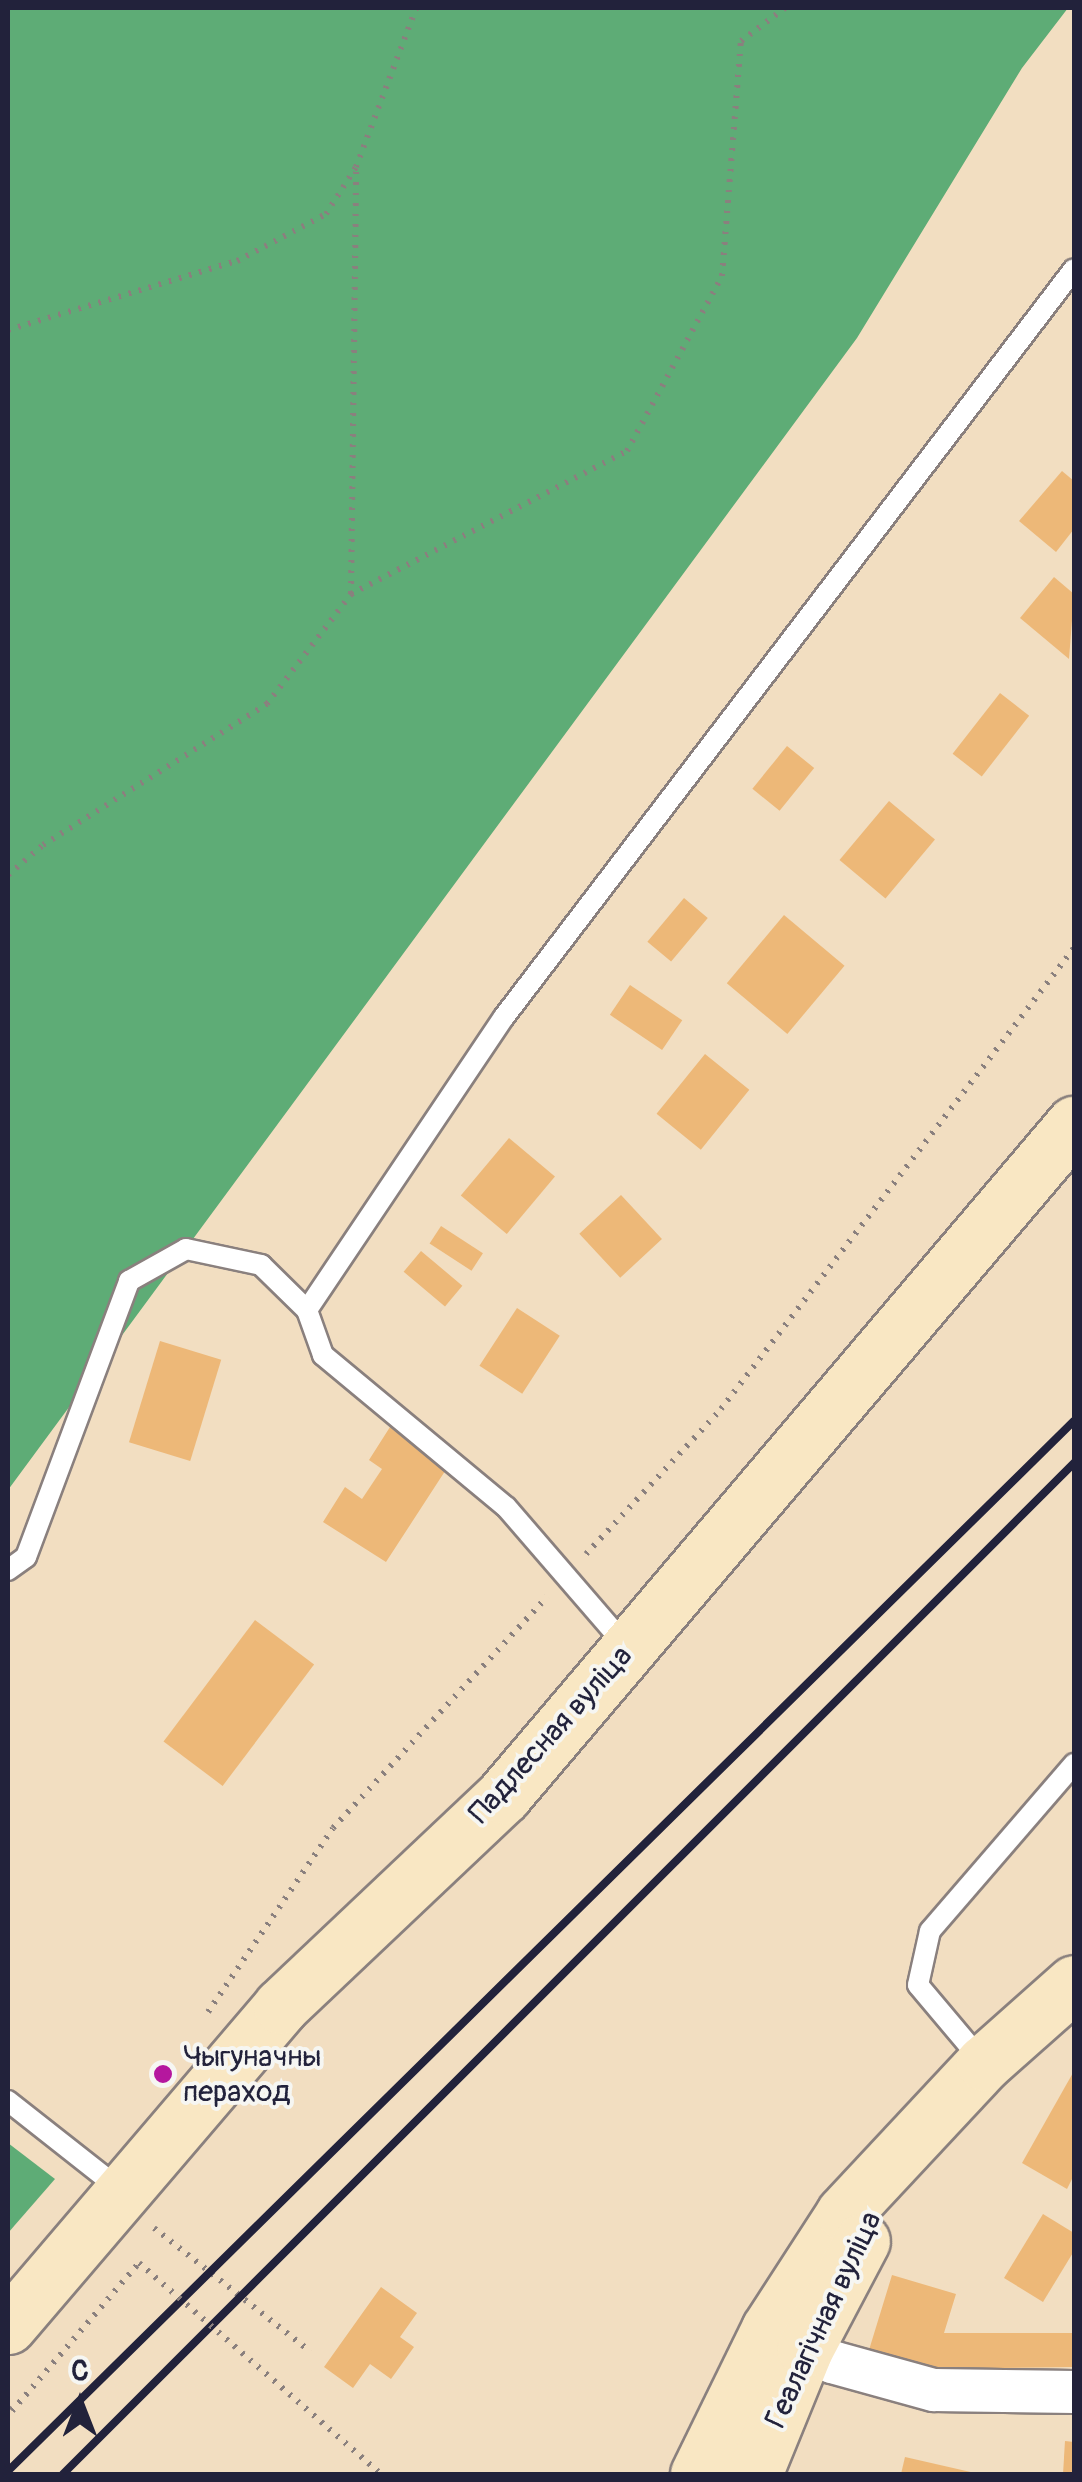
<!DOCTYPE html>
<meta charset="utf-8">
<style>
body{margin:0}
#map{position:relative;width:1082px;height:2482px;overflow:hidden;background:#f2dec1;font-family:Pangolin,sans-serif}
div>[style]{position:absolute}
.forest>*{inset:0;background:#5eac76}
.building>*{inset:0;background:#edb878;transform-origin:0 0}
.path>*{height:6px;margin-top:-3px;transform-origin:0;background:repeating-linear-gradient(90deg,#8a807e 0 2.5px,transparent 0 10.5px)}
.roads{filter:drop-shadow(2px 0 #8a807e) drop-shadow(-2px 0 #8a807e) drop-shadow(0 2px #8a807e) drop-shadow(0 -2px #8a807e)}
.lane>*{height:20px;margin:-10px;padding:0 10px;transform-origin:10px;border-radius:10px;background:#fff}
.street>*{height:42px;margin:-21px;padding:0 21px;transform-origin:21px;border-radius:21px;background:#fff}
.secondary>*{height:55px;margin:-27.5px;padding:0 27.5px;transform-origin:27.5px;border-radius:27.5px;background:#f9e7c3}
.rail>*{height:8px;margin:-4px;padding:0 4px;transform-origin:4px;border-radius:4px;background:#22223b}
.path-bridge>*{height:6px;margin-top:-3px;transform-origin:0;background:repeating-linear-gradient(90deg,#8a807e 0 2.5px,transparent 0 10.5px)}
.dots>*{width:28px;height:28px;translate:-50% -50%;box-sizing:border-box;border:5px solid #f6f6f2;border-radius:50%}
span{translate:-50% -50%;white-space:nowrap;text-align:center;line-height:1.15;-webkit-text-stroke:8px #f6f6f2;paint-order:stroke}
.street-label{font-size:30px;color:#22223b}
.poi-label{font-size:30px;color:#22223b}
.left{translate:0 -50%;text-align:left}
.frame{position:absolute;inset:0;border:10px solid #22223b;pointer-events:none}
.north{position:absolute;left:30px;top:2352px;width:100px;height:100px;-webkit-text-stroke:8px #f6f6f2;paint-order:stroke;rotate:0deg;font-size:28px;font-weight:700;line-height:40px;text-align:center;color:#22223b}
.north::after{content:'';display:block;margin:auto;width:35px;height:45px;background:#22223b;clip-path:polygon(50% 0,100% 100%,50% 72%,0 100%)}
</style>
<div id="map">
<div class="forest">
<i style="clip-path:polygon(8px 8px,1068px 8px,1022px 68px,857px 338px,8px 1490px)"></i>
<i style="clip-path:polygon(8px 2143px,55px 2179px,8px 2233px)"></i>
</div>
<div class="building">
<i style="clip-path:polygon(1062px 471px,1074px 481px,1074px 529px,1056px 552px,1019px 521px)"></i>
<i style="clip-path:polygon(1054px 577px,1074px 594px,1069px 659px,1020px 618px)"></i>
<i style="left:1000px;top:693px;width:37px;height:77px;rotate:38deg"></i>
<i style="left:787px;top:746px;width:35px;height:55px;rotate:39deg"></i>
<i style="left:889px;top:801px;width:60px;height:77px;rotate:40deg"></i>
<i style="left:684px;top:898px;width:31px;height:57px;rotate:40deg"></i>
<i style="left:784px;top:915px;width:79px;height:89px;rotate:40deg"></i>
<i style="left:630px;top:985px;width:63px;height:36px;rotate:34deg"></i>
<i style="left:705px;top:1054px;width:57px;height:77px;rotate:39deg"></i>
<i style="left:509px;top:1138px;width:60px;height:75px;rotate:40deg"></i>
<i style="left:621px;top:1195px;width:60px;height:57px;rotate:47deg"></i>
<i style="left:441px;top:1226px;width:50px;height:21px;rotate:33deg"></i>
<i style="left:421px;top:1251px;width:54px;height:27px;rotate:40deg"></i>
<i style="left:517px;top:1308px;width:51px;height:69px;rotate:33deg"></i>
<i style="left:160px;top:1341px;width:64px;height:106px;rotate:17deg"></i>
<i style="clip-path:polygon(390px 1427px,449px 1465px,386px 1562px,323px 1522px,345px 1487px,362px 1499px,382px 1469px,369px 1460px)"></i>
<i style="left:255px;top:1620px;width:74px;height:152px;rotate:37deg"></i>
<i style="clip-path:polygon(1074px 2071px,1074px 2175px,1067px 2189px,1022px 2163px)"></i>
<i style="clip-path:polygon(1043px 2214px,1074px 2233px,1074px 2251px,1043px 2302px,1004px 2278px)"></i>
<i style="clip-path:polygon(892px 2275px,956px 2294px,944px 2333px,1074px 2333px,1074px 2367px,933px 2369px,869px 2350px)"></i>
<i style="clip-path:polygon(381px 2287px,417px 2313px,400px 2337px,414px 2347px,391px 2379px,370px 2364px,353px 2388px,324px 2367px)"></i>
<i style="clip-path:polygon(1065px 2441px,1074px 2442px,1074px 2474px,1063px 2474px)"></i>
<i style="clip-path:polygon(905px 2457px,975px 2473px,975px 2474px,901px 2474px)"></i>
</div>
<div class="path">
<i style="left:8px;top:330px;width:239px;rotate:-16.8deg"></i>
<i style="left:237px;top:261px;width:101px;rotate:-27.8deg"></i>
<i style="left:326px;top:214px;width:56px;rotate:-57.4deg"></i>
<i style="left:356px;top:167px;width:170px;rotate:-69.3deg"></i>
<i style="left:351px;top:594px;width:311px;rotate:-27.4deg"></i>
<i style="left:627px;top:451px;width:199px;rotate:-61.5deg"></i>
<i style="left:722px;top:276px;width:236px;rotate:-85.4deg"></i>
<i style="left:741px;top:41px;width:55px;rotate:-36.9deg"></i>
<i style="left:8px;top:875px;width:46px;rotate:-40.6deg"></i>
<i style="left:43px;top:845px;width:265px;rotate:-32.2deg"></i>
<i style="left:267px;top:704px;width:138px;rotate:-52.6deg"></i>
<i style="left:351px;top:594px;width:427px;rotate:-89.3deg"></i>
<i style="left:586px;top:1554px;width:198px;rotate:-47deg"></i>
<i style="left:721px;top:1409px;width:581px;rotate:-52.56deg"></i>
<i style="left:208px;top:2012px;width:222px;rotate:-55.8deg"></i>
<i style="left:333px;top:1828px;width:315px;rotate:-47.2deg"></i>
<i style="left:154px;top:2228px;width:199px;rotate:38.3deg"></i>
<i style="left:8px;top:2408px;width:5px;rotate:37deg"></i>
<i style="left:12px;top:2411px;width:195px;rotate:-49.4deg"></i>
</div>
<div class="roads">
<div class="lane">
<i style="left:8px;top:1570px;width:22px;rotate:-36deg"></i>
<i style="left:26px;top:1557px;width:295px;rotate:-69.5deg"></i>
<i style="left:129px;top:1281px;width:65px;rotate:-29.3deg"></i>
<i style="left:186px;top:1249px;width:77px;rotate:12deg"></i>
<i style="left:261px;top:1265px;width:64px;rotate:44.4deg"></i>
<i style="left:627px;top:1647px;width:185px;rotate:-130.8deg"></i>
<i style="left:506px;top:1507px;width:238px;rotate:-140.3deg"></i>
<i style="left:323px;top:1355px;width:48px;rotate:-109.6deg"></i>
<i style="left:307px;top:1310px;width:353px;rotate:-56.1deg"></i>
<i style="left:504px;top:1017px;width:940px;rotate:-52.69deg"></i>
<i style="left:982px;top:2061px;width:99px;rotate:-130.1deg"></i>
<i style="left:918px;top:1985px;width:55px;rotate:-77.5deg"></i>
<i style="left:930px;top:1931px;width:221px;rotate:-49.2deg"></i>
<i style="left:8px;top:2101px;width:142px;rotate:38.2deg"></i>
</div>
<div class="street">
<i style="left:780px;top:2335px;width:59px;rotate:27.4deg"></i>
<i style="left:832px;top:2362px;width:106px;rotate:15.4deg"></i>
<i style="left:934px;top:2390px;width:140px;rotate:0.8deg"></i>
</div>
<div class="secondary">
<i style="left:8px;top:2326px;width:421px;rotate:-49.5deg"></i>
<i style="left:281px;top:2006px;width:306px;rotate:-43.4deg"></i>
<i style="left:503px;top:1796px;width:882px;rotate:-49.65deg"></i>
<i style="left:698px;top:2474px;width:161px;rotate:-63.9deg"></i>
<i style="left:769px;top:2329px;width:138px;rotate:-57.1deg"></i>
<i style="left:844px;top:2213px;width:205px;rotate:-47deg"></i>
<i style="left:984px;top:2063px;width:120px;rotate:-41.6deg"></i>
<i style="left:754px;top:2474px;width:135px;rotate:-67.8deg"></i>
<i style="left:805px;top:2349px;width:122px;rotate:-62.2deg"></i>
</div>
</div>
<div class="rail">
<i style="left:8px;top:2471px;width:1496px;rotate:-44.57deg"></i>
<i style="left:63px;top:2474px;width:1430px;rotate:-45deg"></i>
</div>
<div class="path-bridge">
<i style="left:139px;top:2263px;width:321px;rotate:41.1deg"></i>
</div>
<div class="dots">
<i style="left:163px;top:2074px;background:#b5179e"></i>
</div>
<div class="street-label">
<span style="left:551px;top:1735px;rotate:-48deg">Падлесная вуліца</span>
<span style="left:824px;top:2320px;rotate:-65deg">Геалагічная вуліца</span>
</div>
<div class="poi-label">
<span class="left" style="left:183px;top:2074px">Чыгуначны<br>пераход</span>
</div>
<div class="frame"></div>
<div class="north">С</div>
</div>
